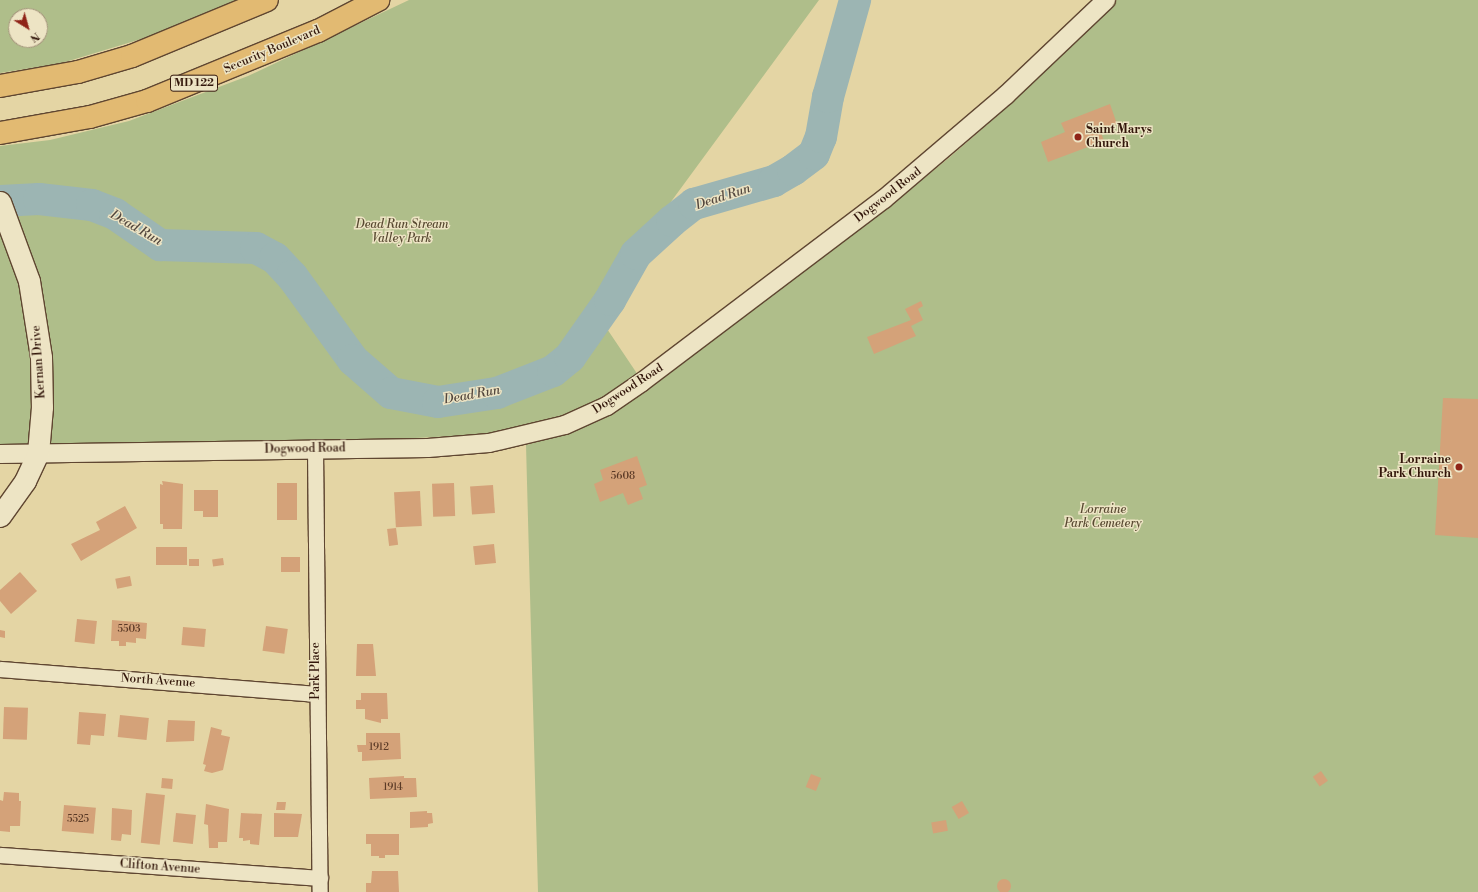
<!DOCTYPE html>
<style>
body{margin:0}
#map{position:relative;width:1478px;height:892px;overflow:hidden;background:#e4d5a4;font-family:"Libre Bodoni",serif}
div>[style]{position:absolute}
.green>*{inset:0;background:#afbe8a}
.river>*{height:32px;margin:-16px;padding:0 16px;transform-origin:16px;border-radius:16px;background:#9cb5b3}
.building>*{inset:0;background:#d4a279;transform-origin:0 0}
.round{border-radius:50%}
.roads{filter:drop-shadow(1px 0 #5f4631) drop-shadow(-1px 0 #5f4631) drop-shadow(0 1px #5f4631) drop-shadow(0 -1px #5f4631)}
.minor>*{height:15px;margin:-7.5px;padding:0 7.5px;transform-origin:7.5px;border-radius:7.5px;background:#ede4c4}
.tertiary>*{height:18px;margin:-9px;padding:0 9px;transform-origin:9px;border-radius:9px;background:#ede4c4}
.secondary>*{height:21px;margin:-10.5px;padding:0 10.5px;transform-origin:10.5px;border-radius:10.5px;background:#ede4c4}
.primary>*{height:22px;margin:-11px;padding:0 11px;transform-origin:11px;border-radius:11px;background:#e2ba72}
.dots>*{width:11px;height:11px;translate:-50% -50%;box-sizing:border-box;border:2px solid #ede4c4;border-radius:50%}
span{translate:-50% -50%;white-space:nowrap;text-align:center;line-height:1.15;-webkit-text-stroke:3px #ede4c4;paint-order:stroke}
.number-label{font-size:10px;color:#5b3a26}
.number-label span{-webkit-text-stroke-width:0}
.shield-label span{padding:1px 3px;background:#ede4c4;border:1px solid;border-radius:3px;-webkit-text-stroke-width:0}
.shield-label{font-size:11px;color:#33170b;font-weight:700}
.street-label{font-size:12px;color:#33170b}
.poi-label{font-size:12px;color:#33170b;font-weight:700}
.left{translate:0 -50%;text-align:left}
.right{translate:-100% -50%;text-align:right}
.park-label{font-size:12px;color:#584931;font-style:italic}
.water-label{font-size:13px;color:#52463d;font-style:italic}
.north{position:absolute;left:8px;top:8px;width:40px;height:40px;box-sizing:border-box;background:#ede4c4;border:1px solid #a3927a;border-radius:50%;rotate:143deg;font-size:11px;font-weight:700;line-height:16px;text-align:center;color:#33170b}
.north::after{content:'';display:block;margin:auto;width:14px;height:18px;background:#8f2418;clip-path:polygon(50% 0,100% 100%,50% 72%,0 100%)}
</style>
<div id="map">
<div class="green">
<i style="clip-path:polygon(evenodd,0 0,241px 0,161px 33px,62px 63px,0 73px,0 0,16px 16px,40px 16px,40px 40px,16px 40px,16px 16px)"></i>
<i style="clip-path:polygon(409px 0,819px 0,593px 308px,638px 375px,606px 396px,566px 417px,529px 428px,476px 435px,395px 439px,0 446px,0 146px,50px 140px,129px 121px,248px 76px)"></i>
<i style="clip-path:polygon(1117px 0,1478px 0,1478px 892px,538px 892px,526px 445px,569px 433px,591px 423px,648px 389px,890px 206px,950px 157px,997px 116px)"></i>
</div>
<div class="river">
<i style="left:0;top:201px;width:39px;rotate:-3deg"></i>
<i style="left:39px;top:199px;width:53px;rotate:6.5deg"></i>
<i style="left:92px;top:205px;width:25px;rotate:21deg"></i>
<i style="left:115px;top:214px;width:55px;rotate:34.6deg"></i>
<i style="left:160px;top:245px;width:96px;rotate:1.8deg"></i>
<i style="left:256px;top:248px;width:21px;rotate:28deg"></i>
<i style="left:275px;top:258px;width:25px;rotate:47deg"></i>
<i style="left:292px;top:276px;width:104px;rotate:54deg"></i>
<i style="left:353px;top:360px;width:50px;rotate:41deg"></i>
<i style="left:391px;top:393px;width:48px;rotate:10.8deg"></i>
<i style="left:438px;top:402px;width:60px;rotate:-8.7deg"></i>
<i style="left:497px;top:393px;width:60px;rotate:-21.4deg"></i>
<i style="left:553px;top:371px;width:22px;rotate:-39deg"></i>
<i style="left:570px;top:357px;width:70px;rotate:-54.9deg"></i>
<i style="left:610px;top:300px;width:53px;rotate:-60.5deg"></i>
<i style="left:636px;top:254px;width:49px;rotate:-42.5deg"></i>
<i style="left:672px;top:221px;width:28px;rotate:-38deg"></i>
<i style="left:694px;top:204px;width:83px;rotate:-16deg"></i>
<i style="left:774px;top:181px;width:22px;rotate:-30deg"></i>
<i style="left:793px;top:170px;width:26px;rotate:-37deg"></i>
<i style="left:814px;top:154px;width:18px;rotate:-68deg"></i>
<i style="left:821px;top:137px;width:41px;rotate:-80.1deg"></i>
<i style="left:828px;top:97px;width:101px;rotate:-74.4deg"></i>
</div>
<div class="building">
<i style="clip-path:polygon(1110px 104px,1117px 124px,1100px 130px,1104px 141px,1048px 162px,1041px 142px,1065px 132px,1061px 123px)"></i>
<i style="clip-path:polygon(921px 301px,923px 306px,918px 309px,923px 320px,911px 326px,916px 336px,874px 354px,867px 337px,911px 320px,905px 309px)"></i>
<i style="clip-path:polygon(1443px 398px,1478px 399px,1478px 538px,1435px 535px)"></i>
<i style="clip-path:polygon(637px 456px,647px 485px,639px 488px,643px 499px,628px 505px,623px 493px,600px 502px,594px 484px,603px 480px,600px 470px)"></i>
<i style="clip-path:polygon(162px 481px,183px 484px,182px 529px,163px 529px,163px 524px,160px 524px,160px 484px,163px 485px)"></i>
<i style="left:277px;top:483px;width:20px;height:37px"></i>
<i style="left:454px;top:483px;width:33px;height:22px;rotate:88deg"></i>
<i style="left:493px;top:485px;width:28px;height:23px;rotate:86deg"></i>
<i style="clip-path:polygon(194px 490px,218px 490px,218px 517px,203px 517px,203px 511px,194px 511px)"></i>
<i style="left:420px;top:491px;width:35px;height:26px;rotate:87deg"></i>
<i style="clip-path:polygon(125px 506px,137px 528px,81px 561px,71px 544px,100px 530px,96px 522px)"></i>
<i style="left:396px;top:528px;width:17px;height:9px;rotate:83deg"></i>
<i style="left:494px;top:544px;width:19px;height:21px;rotate:84deg"></i>
<i style="left:156px;top:547px;width:31px;height:18px"></i>
<i style="left:281px;top:557px;width:19px;height:15px"></i>
<i style="left:223px;top:558px;width:7px;height:11px;rotate:82deg"></i>
<i style="left:189px;top:559px;width:10px;height:7px"></i>
<i style="clip-path:polygon(20px 572px,37px 591px,11px 614px,0 601px,0 590px)"></i>
<i style="left:130px;top:576px;width:10px;height:15px;rotate:79deg"></i>
<i style="left:77px;top:619px;width:20px;height:23px;rotate:6deg"></i>
<i style="clip-path:polygon(112px 620px,147px 623px,146px 639px,136px 638px,136px 643px,126px 642px,126px 646px,119px 646px,119px 641px,111px 641px)"></i>
<i style="left:266px;top:626px;width:22px;height:25px;rotate:8deg"></i>
<i style="left:183px;top:627px;width:23px;height:18px;rotate:5deg"></i>
<i style="clip-path:polygon(0 630px,5px 631px,5px 638px,0 637px)"></i>
<i style="clip-path:polygon(357px 644px,373px 644px,376px 676px,356px 676px)"></i>
<i style="clip-path:polygon(361px 693px,387px 693px,388px 719px,381px 719px,381px 723px,365px 719px,365px 709px,356px 709px,356px 700px,361px 700px)"></i>
<i style="left:4px;top:707px;width:24px;height:32px;rotate:2deg"></i>
<i style="clip-path:polygon(79px 712px,106px 714px,104px 736px,91px 735px,90px 745px,77px 744px)"></i>
<i style="left:120px;top:715px;width:29px;height:22px;rotate:6deg"></i>
<i style="clip-path:polygon(168px 720px,195px 721px,194px 741px,166px 742px)"></i>
<i style="clip-path:polygon(211px 727px,222px 730px,221px 735px,230px 737px,223px 770px,212px 773px,204px 771px,206px 765px,203px 764px)"></i>
<i style="clip-path:polygon(366px 733px,400px 733px,401px 759px,362px 761px,362px 752px,358px 752px,357px 745px,366px 745px)"></i>
<i style="left:1321px;top:771px;width:12px;height:10px;rotate:55deg"></i>
<i style="left:811px;top:774px;width:11px;height:14px;rotate:22deg"></i>
<i style="clip-path:polygon(404px 776px,404px 778px,416px 778px,417px 797px,370px 799px,369px 778px)"></i>
<i style="left:162px;top:778px;width:11px;height:10px;rotate:5deg"></i>
<i style="clip-path:polygon(4px 792px,19px 793px,19px 801px,21px 801px,20px 826px,10px 826px,10px 832px,0 831px,0 800px,3px 801px)"></i>
<i style="left:146px;top:793px;width:19px;height:50px;rotate:6deg"></i>
<i style="left:962px;top:801px;width:14px;height:12px;rotate:60deg"></i>
<i style="clip-path:polygon(277px 802px,286px 802px,285px 810px,276px 810px)"></i>
<i style="clip-path:polygon(206px 804px,229px 809px,227px 842px,218px 842px,218px 848px,209px 848px,208px 825px,204px 824px)"></i>
<i style="left:64px;top:805px;width:32px;height:26px;rotate:5deg"></i>
<i style="clip-path:polygon(112px 808px,132px 810px,131px 835px,122px 834px,121px 841px,111px 840px)"></i>
<i style="clip-path:polygon(427px 811px,427px 813px,432px 813px,433px 823px,428px 824px,428px 827px,410px 828px,410px 812px)"></i>
<i style="left:176px;top:813px;width:20px;height:29px;rotate:6deg"></i>
<i style="clip-path:polygon(241px 813px,262px 814px,259px 845px,250px 844px,250px 840px,243px 841px,243px 838px,239px 838px)"></i>
<i style="clip-path:polygon(274px 813px,302px 814px,298px 837px,274px 837px)"></i>
<i style="left:946px;top:820px;width:11px;height:15px;rotate:80deg"></i>
<i style="clip-path:polygon(366px 834px,399px 834px,399px 855px,385px 855px,385px 858px,379px 858px,379px 856px,371px 856px,371px 844px,366px 844px)"></i>
<i style="clip-path:polygon(372px 871px,398px 871px,399px 892px,366px 892px,366px 883px,371px 883px)"></i>
<i class="round" style="left:997px;top:879px;width:14px;height:14px"></i>
</div>
<div class="roads">
<div class="minor">
<i style="left:315px;top:449px;width:443px;rotate:89.4deg"></i>
<i style="left:0;top:669px;width:317px;rotate:4.5deg"></i>
<i style="left:0;top:855px;width:321px;rotate:4.1deg"></i>
</div>
<div class="tertiary">
<i style="left:0;top:454px;width:428px;rotate:-0.8deg"></i>
<i style="left:428px;top:448px;width:61px;rotate:-4.7deg"></i>
<i style="left:489px;top:443px;width:78px;rotate:-13.3deg"></i>
<i style="left:565px;top:425px;width:46px;rotate:-24.3deg"></i>
<i style="left:607px;top:406px;width:42px;rotate:-34.4deg"></i>
<i style="left:642px;top:382px;width:303px;rotate:-37.1deg"></i>
<i style="left:884px;top:199px;width:160px;rotate:-40.4deg"></i>
<i style="left:1006px;top:95px;width:138px;rotate:-43.5deg"></i>
</div>
<div class="secondary">
<i style="left:0;top:202px;width:84px;rotate:69.8deg"></i>
<i style="left:29px;top:281px;width:77px;rotate:81deg"></i>
<i style="left:41px;top:357px;width:50px;rotate:88.9deg"></i>
<i style="left:42px;top:407px;width:46px;rotate:95deg"></i>
<i style="left:38px;top:453px;width:31px;rotate:115deg"></i>
<i style="left:25px;top:481px;width:43px;rotate:125.5deg"></i>
</div>
<div class="primary">
<i style="left:0;top:86px;width:79px;rotate:-10.2deg"></i>
<i style="left:78px;top:72px;width:56px;rotate:-16.5deg"></i>
<i style="left:132px;top:56px;width:146px;rotate:-22.5deg"></i>
<i style="left:0;top:133px;width:91px;rotate:-10.1deg"></i>
<i style="left:90px;top:117px;width:59px;rotate:-15.7deg"></i>
<i style="left:147px;top:101px;width:185px;rotate:-22.3deg"></i>
<i style="left:318px;top:31px;width:68px;rotate:-27.3deg"></i>
</div>
</div>
<div class="dots">
<i style="left:1078px;top:137px;background:#8f2418"></i>
<i style="left:1459px;top:467px;background:#8f2418"></i>
</div>
<div class="number-label">
<span style="left:623px;top:477px">5608</span>
<span style="left:129px;top:630px">5503</span>
<span style="left:379px;top:748px">1912</span>
<span style="left:393px;top:788px">1914</span>
<span style="left:78px;top:820px">5525</span>
</div>
<div class="shield-label">
<span style="left:194px;top:83px">MD 122</span>
</div>
<div class="street-label">
<span style="left:272px;top:50px;rotate:-23deg">Security Boulevard</span>
<span style="left:888px;top:195px;rotate:-38deg">Dogwood Road</span>
<span style="left:39px;top:362px;rotate:-94deg">Kernan Drive</span>
<span style="left:628px;top:389px;rotate:-33deg">Dogwood Road</span>
<span style="left:305px;top:449px;rotate:-1deg">Dogwood Road</span>
<span style="left:316px;top:671px;rotate:-90deg">Park Place</span>
<span style="left:158px;top:681px;rotate:4deg">North Avenue</span>
<span style="left:160px;top:867px;rotate:4deg">Clifton Avenue</span>
</div>
<div class="poi-label">
<span class="left" style="left:1086px;top:137px">Saint Marys<br>Church</span>
<span class="right" style="left:1451px;top:467px">Lorraine<br>Park Church</span>
</div>
<div class="park-label">
<span style="left:402px;top:232px">Dead Run Stream<br>Valley Park</span>
<span style="left:1103px;top:517px">Lorraine<br>Park Cemetery</span>
</div>
<div class="water-label">
<span style="left:723px;top:197px;rotate:-18deg">Dead Run</span>
<span style="left:136px;top:228px;rotate:30deg">Dead Run</span>
<span style="left:472px;top:395px;rotate:-10deg">Dead Run</span>
</div>
<div class="north">N</div>
</div>
